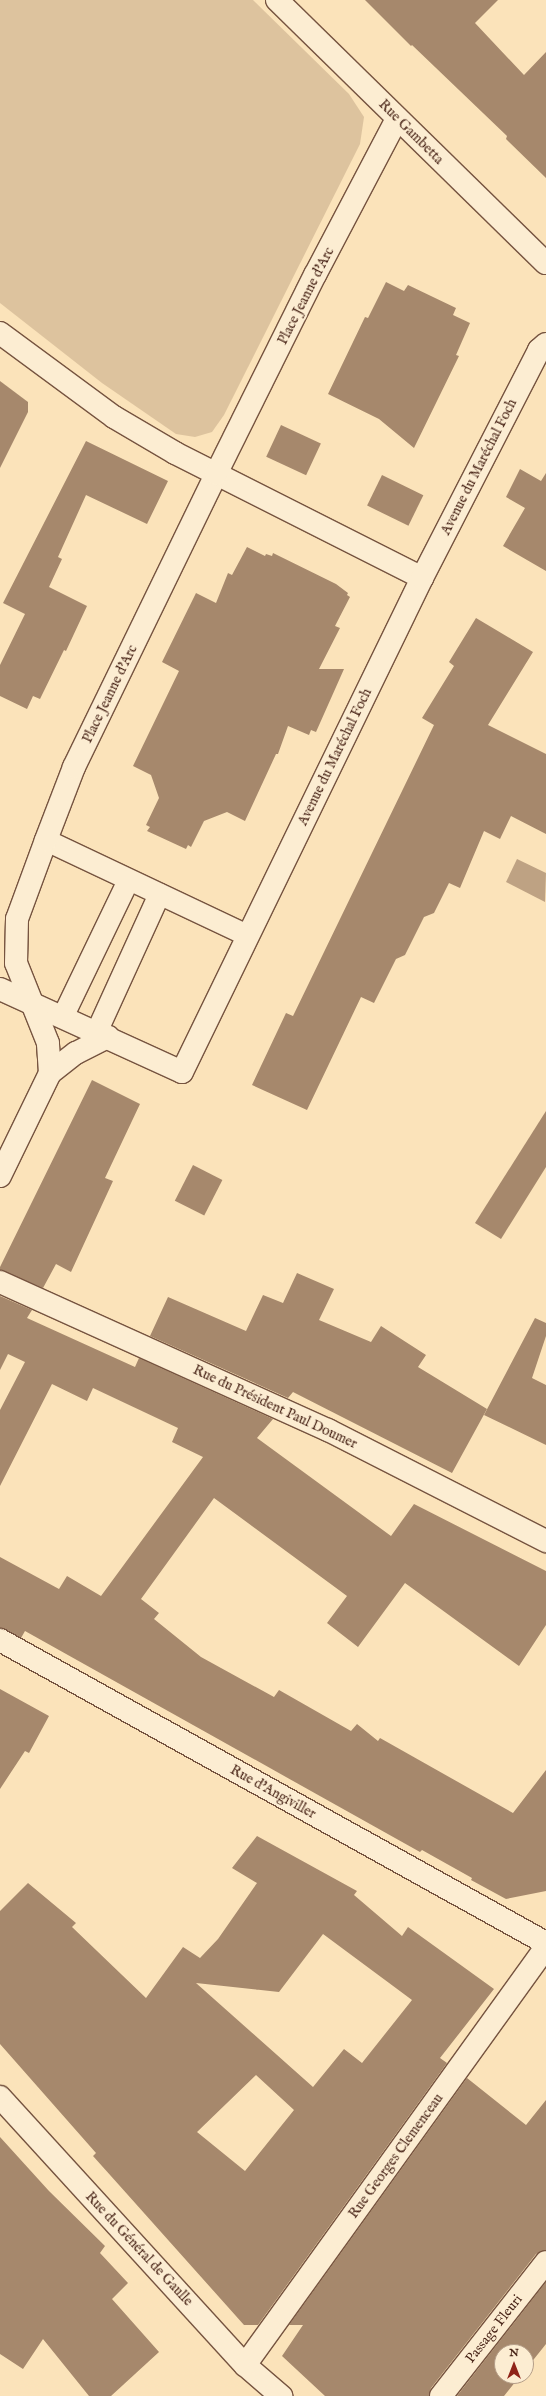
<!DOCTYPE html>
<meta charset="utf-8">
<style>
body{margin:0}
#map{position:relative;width:546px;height:2396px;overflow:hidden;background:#fbe3ba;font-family:"IM FELL English",serif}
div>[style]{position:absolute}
.green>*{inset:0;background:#ddc39e}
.water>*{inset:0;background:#bea283}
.building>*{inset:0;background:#a6886c;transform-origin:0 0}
.roads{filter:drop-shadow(1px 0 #765440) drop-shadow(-1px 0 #765440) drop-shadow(0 1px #765440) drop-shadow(0 -1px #765440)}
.service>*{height:21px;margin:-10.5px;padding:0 10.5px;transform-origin:10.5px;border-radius:10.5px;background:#fcedd2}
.minor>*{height:22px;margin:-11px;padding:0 11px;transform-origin:11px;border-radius:11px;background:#fcedd2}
.secondary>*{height:22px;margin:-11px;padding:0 11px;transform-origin:11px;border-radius:11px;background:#fcedd2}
span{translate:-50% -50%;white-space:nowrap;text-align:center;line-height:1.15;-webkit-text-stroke:4px #fcedd2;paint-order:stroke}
.street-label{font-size:14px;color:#492518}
.north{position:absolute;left:494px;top:2344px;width:40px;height:40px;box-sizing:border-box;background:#fcedd2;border:1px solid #b49d88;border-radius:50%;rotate:0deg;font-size:11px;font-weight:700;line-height:16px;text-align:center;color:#492518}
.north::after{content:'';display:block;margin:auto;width:14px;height:18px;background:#8f2418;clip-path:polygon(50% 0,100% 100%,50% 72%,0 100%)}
</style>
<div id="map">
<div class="green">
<i style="clip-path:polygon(0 0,253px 0,349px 94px,364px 117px,360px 144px,224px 415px,212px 432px,195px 437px,176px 434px,102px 383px,0 303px)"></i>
</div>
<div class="water">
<i style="clip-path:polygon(517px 859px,546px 873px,545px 902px,506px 882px)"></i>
</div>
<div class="building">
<i style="clip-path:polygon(365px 0,498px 0,475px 23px,524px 75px,546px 52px,546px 178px,506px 139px,507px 136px,412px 45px,411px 46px)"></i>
<i style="clip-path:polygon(386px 282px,404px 291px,408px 285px,456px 308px,453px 315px,470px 323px,456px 355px,459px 356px,414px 448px,379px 419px,328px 394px,365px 317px,368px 318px)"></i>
<i style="clip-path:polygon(0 381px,28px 402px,28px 412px,0 468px)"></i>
<i style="left:281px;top:425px;width:44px;height:35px;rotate:25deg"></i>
<i style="clip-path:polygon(86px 441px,168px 481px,147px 524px,86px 495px,58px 557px,62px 559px,49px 587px,87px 606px,66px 651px,64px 650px,40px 699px,33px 696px,27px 709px,0 696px,0 665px,25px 614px,3px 603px)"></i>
<i style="clip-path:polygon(520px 469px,541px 481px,546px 473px,546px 571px,503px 546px,525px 508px,506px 497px)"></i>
<i style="left:382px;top:475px;width:46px;height:34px;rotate:26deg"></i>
<i style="clip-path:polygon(247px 547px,265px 556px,266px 554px,272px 556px,273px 553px,336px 584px,348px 593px,347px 595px,350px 597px,335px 626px,340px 628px,319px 669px,344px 669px,316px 732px,311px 730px,309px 735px,288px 726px,278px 754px,276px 754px,245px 821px,227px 812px,204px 821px,191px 847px,188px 845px,186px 849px,147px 831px,150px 827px,146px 825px,159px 798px,151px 775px,133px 766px,179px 671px,162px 662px,196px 593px,216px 603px,228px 573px,232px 575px)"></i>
<i style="clip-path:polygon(476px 618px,533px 652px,488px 725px,546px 754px,546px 834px,511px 816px,500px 839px,484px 831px,460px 888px,449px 883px,434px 913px,424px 917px,405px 955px,396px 959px,374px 1003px,361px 997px,307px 1110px,252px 1085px,286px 1013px,293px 1016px,434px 725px,422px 718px,454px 666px,449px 662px)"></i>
<i style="clip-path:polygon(92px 1080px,140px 1104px,105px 1178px,113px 1181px,71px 1272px,56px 1264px,43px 1288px,0 1270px,0 1267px)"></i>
<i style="clip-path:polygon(546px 1111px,546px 1167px,501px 1239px,475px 1223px)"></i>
<i style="left:193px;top:1165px;width:33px;height:40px;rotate:27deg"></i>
<i style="clip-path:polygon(297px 1273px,334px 1289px,319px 1320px,371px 1342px,381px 1326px,426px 1355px,418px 1367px,487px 1409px,452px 1473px,293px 1392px,288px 1398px,150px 1336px,168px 1297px,246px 1331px,263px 1295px,283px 1303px)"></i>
<i style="clip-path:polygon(0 1296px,32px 1310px,27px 1318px,135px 1367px,139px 1358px,273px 1419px,257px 1438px,391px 1536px,414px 1504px,546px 1571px,546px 1625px,519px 1666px,405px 1583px,358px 1647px,327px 1623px,347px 1596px,214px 1498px,141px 1599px,159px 1613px,154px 1619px,201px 1657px,274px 1697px,279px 1690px,351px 1731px,357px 1724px,378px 1741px,380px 1738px,513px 1813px,546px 1770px,546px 1891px,506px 1899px,471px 1880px,472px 1878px,422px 1850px,420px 1852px,25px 1631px,21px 1638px,0 1628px,0 1557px,59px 1589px,67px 1576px,101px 1596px,203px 1457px,172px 1442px,178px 1428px,93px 1388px,87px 1401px,52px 1384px,0 1486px,0 1410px,25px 1362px,8px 1354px,0 1370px)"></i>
<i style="clip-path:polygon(535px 1318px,546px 1323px,546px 1336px,532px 1378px,546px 1385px,546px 1445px,484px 1415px)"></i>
<i style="clip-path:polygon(0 1689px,49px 1716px,29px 1753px,25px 1751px,0 1789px)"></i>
<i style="clip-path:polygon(evenodd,257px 1836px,357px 1891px,354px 1895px,402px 1936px,408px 1927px,494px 1989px,440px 2058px,447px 2063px,258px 2325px,244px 2325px,119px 2185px,93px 2156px,96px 2153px,0 2044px,0 1911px,28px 1883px,76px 1923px,72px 1927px,146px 1998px,183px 1947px,200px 1958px,218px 1939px,257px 1883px,232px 1868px,257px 1836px,323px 1934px,412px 2000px,362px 2063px,344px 2049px,313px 2087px,196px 1983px,279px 1992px,323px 1934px,257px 1836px,256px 2075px,294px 2110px,245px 2171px,197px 2132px,256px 2075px)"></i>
<i style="clip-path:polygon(467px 2078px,526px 2125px,546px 2100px,546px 2250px,536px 2254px,431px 2388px,429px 2396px,325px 2396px,282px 2356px,303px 2325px,289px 2325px)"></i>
<i style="clip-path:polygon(0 2137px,49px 2191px,105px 2246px,100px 2253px,128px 2283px,112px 2299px,159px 2352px,111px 2396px,89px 2396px,43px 2339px,23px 2369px,0 2354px)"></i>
<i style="clip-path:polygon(546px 2282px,546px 2344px,526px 2369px,526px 2352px,502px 2352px,502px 2376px,520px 2376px,504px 2396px,457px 2396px)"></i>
</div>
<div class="roads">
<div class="service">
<i style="left:46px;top:840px;width:222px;rotate:25.3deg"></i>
<i style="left:62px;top:1017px;width:152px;rotate:-64.3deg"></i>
<i style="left:96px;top:1032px;width:152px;rotate:-65.5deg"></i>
</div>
<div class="minor">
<i style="left:0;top:333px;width:142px;rotate:36.4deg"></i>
<i style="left:114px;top:417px;width:71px;rotate:30.5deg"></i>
<i style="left:175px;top:453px;width:277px;rotate:26.8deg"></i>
<i style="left:0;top:989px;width:200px;rotate:24.5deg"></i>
<i style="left:182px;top:1072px;width:549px;rotate:-64.09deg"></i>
<i style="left:422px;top:578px;width:256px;rotate:-62.8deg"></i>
<i style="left:539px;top:350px;width:9px;rotate:-41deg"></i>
<i style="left:50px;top:1073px;width:30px;rotate:-94deg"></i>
<i style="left:48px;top:1043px;width:86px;rotate:-111.8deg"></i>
<i style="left:16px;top:963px;width:44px;rotate:-88.7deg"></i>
<i style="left:17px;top:919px;width:84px;rotate:-69.8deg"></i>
<i style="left:46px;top:840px;width:78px;rotate:-69deg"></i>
<i style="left:74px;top:767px;width:326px;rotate:-64.1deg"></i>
<i style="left:216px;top:474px;width:222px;rotate:-63.6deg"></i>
<i style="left:315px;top:275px;width:176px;rotate:-62.3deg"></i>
<i style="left:0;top:1176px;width:114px;rotate:-64.1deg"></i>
<i style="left:50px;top:1073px;width:33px;rotate:-38deg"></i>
<i style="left:76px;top:1053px;width:36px;rotate:-27deg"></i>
<i style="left:0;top:1282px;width:360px;rotate:24.3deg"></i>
<i style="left:328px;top:1430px;width:245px;rotate:27deg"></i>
<i style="left:0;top:1640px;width:624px;rotate:29.03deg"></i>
<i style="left:0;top:2097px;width:363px;rotate:47.6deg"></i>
<i style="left:245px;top:2365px;width:48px;rotate:40.7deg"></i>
<i style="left:245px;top:2365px;width:515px;rotate:-54.24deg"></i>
<i style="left:441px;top:2396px;width:170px;rotate:-51.9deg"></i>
</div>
<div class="secondary">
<i style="left:277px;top:0;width:376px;rotate:44.4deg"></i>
</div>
</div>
<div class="street-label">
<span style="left:411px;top:132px;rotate:45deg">Rue Gambetta</span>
<span style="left:306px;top:296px;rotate:-63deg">Place Jeanne d'Arc</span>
<span style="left:479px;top:467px;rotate:-63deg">Avenue du Maréchal Foch</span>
<span style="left:110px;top:694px;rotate:-64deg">Place Jeanne d'Arc</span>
<span style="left:335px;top:757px;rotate:-64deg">Avenue du Maréchal Foch</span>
<span style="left:275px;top:1407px;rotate:25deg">Rue du Président Paul Doumer</span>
<span style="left:273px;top:1792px;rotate:29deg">Rue d'Angiviller</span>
<span style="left:396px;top:2156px;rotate:-54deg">Rue Georges Clemenceau</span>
<span style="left:139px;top:2249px;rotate:47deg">Rue du Général de Gaulle</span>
<span style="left:494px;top:2329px;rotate:-52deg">Passage Fleuri</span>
</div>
<div class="north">N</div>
</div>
